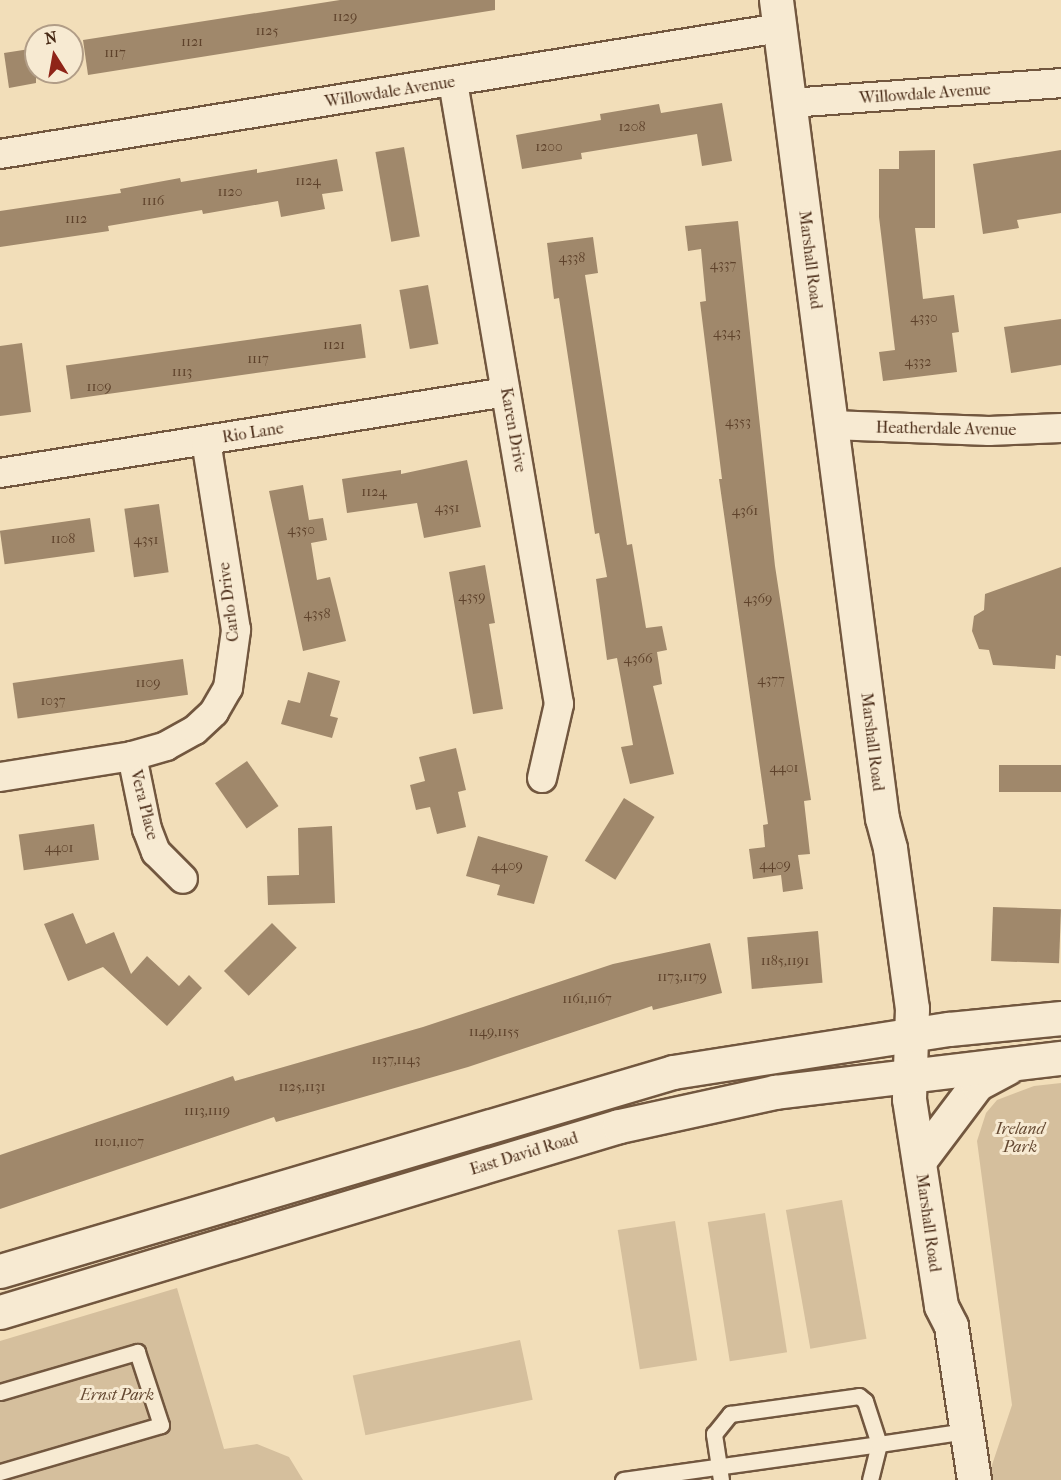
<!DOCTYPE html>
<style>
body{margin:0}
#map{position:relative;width:1061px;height:1480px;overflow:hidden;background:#f2deb9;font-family:"IM FELL French Canon",serif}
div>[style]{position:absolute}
.green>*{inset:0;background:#d5bf9d;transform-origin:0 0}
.building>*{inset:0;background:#a0886b;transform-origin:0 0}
.roads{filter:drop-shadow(2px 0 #72573f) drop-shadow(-2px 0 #72573f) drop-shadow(0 2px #72573f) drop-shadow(0 -2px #72573f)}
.service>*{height:15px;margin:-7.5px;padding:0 7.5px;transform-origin:7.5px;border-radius:7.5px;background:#f7ead2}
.minor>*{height:28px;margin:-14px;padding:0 14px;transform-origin:14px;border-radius:14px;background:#f7ead2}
.tertiary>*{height:33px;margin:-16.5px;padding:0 16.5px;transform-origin:16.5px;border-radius:16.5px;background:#f7ead2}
span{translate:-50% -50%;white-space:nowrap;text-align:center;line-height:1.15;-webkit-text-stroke:6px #f7ead2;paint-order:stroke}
.number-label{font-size:14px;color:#5e422b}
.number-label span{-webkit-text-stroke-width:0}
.street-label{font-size:16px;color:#482a16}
.park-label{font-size:16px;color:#644831;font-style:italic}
.north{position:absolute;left:24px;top:24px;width:60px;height:60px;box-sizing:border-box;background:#f7ead2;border:2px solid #b19d87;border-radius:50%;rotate:349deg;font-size:16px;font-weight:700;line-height:24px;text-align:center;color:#482a16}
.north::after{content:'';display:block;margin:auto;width:21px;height:27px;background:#8f2418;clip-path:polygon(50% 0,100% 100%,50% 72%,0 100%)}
</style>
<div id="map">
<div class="green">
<i style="clip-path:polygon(1061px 1083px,1061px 1480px,987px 1480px,1012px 1405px,977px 1141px,986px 1113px,997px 1100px,1034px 1086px)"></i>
<i style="left:842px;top:1200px;width:141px;height:57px;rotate:80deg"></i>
<i style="left:765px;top:1213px;width:141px;height:58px;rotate:81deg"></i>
<i style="left:675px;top:1221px;width:141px;height:58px;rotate:81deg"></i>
<i style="clip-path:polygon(177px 1288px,224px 1449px,257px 1444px,289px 1457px,303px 1480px,0 1480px,0 1341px)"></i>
<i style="left:520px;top:1340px;width:61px;height:171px;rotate:78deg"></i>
</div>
<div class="building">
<i style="clip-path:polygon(340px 0,495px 0,495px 10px,88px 75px,83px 40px)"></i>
<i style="clip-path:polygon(36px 48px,36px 83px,9px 88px,4px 53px)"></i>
<i style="clip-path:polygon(722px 103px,732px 161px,702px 166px,697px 134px,581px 153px,582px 159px,522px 169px,516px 135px,601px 120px,600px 114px,659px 104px,661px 113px)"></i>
<i style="left:404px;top:147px;width:91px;height:29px;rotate:80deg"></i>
<i style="clip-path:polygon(935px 150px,935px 228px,915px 228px,923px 299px,954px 295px,959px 332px,952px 333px,957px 372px,883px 381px,879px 352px,895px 350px,879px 217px,879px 169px,899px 169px,899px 151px)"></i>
<i style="clip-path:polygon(1061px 150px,1061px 213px,1017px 220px,1019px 228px,983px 234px,973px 164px)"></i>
<i style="clip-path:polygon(337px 159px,343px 191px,322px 194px,325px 209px,281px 217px,278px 201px,203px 214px,202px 210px,108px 226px,109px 231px,0 247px,0 211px,121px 193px,120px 189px,180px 178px,181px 182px,257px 169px,257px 173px)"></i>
<i style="clip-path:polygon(738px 221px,775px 566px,811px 800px,804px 801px,810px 854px,798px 855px,803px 889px,783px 892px,781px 875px,753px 879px,749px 849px,765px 847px,763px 825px,768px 824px,719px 479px,722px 479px,700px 302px,706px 301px,701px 249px,688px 251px,685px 226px)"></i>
<i style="clip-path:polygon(593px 237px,598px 273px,585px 275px,627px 545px,632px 544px,646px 628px,662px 626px,667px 650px,657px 652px,662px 684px,653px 686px,674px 774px,630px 784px,621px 747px,633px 745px,617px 658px,607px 660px,596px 579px,607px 577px,599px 533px,595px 534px,559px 298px,554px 299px,547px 243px)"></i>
<i style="left:428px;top:285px;width:60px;height:29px;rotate:80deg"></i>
<i style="clip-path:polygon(1061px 319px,1061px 365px,1011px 373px,1004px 327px)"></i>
<i style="left:361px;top:324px;width:34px;height:298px;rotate:82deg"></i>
<i style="clip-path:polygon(22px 343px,31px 412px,0 416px,0 346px)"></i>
<i style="clip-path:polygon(467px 460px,481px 527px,424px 538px,417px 503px,347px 513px,342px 479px,401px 470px,401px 474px)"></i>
<i style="clip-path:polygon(303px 485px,309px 520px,323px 518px,327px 540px,311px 543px,317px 580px,330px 577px,346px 641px,303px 651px,269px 491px)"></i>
<i style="left:159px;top:504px;width:69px;height:35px;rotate:82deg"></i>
<i style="left:90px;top:518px;width:34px;height:91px;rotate:82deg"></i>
<i style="clip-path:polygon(485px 565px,495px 623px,489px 624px,503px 709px,473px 714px,449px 572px)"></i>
<i style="clip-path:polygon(1061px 567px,1061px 656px,1056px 655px,1055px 669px,993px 665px,989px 650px,979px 649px,972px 631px,974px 616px,984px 610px,985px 594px)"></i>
<i style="left:183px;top:659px;width:36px;height:172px;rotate:82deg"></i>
<i style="clip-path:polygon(308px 672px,340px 681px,330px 716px,338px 718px,332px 738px,281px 724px,288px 700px,300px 703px)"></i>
<i style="clip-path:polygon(456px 748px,466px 790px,458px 792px,466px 827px,437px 834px,430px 807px,416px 810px,410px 785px,425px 781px,419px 757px)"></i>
<i style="left:247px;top:761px;width:55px;height:39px;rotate:55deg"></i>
<i style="left:1061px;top:765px;width:27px;height:62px;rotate:90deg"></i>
<i style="left:624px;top:798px;width:36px;height:74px;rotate:32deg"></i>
<i style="left:94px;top:824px;width:36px;height:76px;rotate:82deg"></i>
<i style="clip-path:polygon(332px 826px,335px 903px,268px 905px,267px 876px,299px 875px,298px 828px)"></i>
<i style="clip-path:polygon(478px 836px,548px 856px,534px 904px,497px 895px,500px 885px,466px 876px)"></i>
<i style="left:993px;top:907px;width:68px;height:54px;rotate:2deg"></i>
<i style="clip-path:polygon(73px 913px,86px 944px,114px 932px,131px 974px,147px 956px,179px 986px,189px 975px,202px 988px,167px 1026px,103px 967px,68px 981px,44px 924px)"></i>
<i style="left:272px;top:923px;width:35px;height:68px;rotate:45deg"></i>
<i style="left:818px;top:931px;width:52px;height:71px;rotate:85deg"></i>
<i style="clip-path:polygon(710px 943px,722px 993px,653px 1010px,652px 1006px,468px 1067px,276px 1122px,274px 1117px,0 1209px,0 1155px,233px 1076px,235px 1081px,423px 1027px,613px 964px)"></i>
</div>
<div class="roads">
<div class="service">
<i style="left:0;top:1392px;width:143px;rotate:-16.3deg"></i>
<i style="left:137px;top:1352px;width:77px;rotate:71.8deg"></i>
<i style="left:161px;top:1425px;width:168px;rotate:163.7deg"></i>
<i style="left:623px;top:1480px;width:259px;rotate:-8deg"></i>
<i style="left:879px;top:1444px;width:37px;rotate:104deg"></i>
<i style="left:721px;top:1480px;width:47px;rotate:-98.7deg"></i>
<i style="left:714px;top:1434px;width:26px;rotate:-51deg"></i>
<i style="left:730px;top:1414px;width:130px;rotate:-7.9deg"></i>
<i style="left:859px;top:1396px;width:8px;rotate:40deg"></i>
<i style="left:865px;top:1401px;width:45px;rotate:72deg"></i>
<i style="left:879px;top:1444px;width:88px;rotate:-8.5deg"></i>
</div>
<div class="minor">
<i style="left:453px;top:82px;width:631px;rotate:80.33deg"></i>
<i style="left:559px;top:704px;width:76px;rotate:102.9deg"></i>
<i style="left:790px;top:103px;width:272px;rotate:-4.2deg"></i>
<i style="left:0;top:154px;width:790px;rotate:-9.18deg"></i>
<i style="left:831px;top:425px;width:158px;rotate:2.2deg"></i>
<i style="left:989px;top:431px;width:72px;rotate:-2.4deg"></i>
<i style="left:0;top:473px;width:512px;rotate:-9.09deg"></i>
<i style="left:132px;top:756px;width:75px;rotate:78.4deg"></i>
<i style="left:147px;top:829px;width:25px;rotate:69deg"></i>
<i style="left:156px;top:852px;width:38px;rotate:45deg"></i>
<i style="left:0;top:777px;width:134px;rotate:-9deg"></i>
<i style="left:132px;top:756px;width:35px;rotate:-16deg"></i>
<i style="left:166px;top:746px;width:33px;rotate:-29deg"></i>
<i style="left:195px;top:730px;width:26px;rotate:-43deg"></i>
<i style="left:214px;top:712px;width:28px;rotate:-60deg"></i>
<i style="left:228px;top:688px;width:59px;rotate:-82.1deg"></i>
<i style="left:236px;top:630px;width:192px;rotate:-99deg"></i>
</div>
<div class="tertiary">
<i style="left:776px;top:0;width:825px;rotate:82.62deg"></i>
<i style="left:882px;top:818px;width:31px;rotate:75deg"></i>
<i style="left:890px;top:848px;width:162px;rotate:82.2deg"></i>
<i style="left:912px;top:1008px;width:91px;rotate:91.9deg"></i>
<i style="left:909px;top:1099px;width:209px;rotate:81.2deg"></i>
<i style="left:941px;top:1306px;width:22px;rotate:63deg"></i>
<i style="left:951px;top:1326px;width:156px;rotate:81.5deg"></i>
<i style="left:919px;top:1161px;width:96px;rotate:-53deg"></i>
<i style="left:977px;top:1084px;width:34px;rotate:-28deg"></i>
<i style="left:0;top:1271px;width:702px;rotate:-16.47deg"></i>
<i style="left:673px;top:1072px;width:279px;rotate:-8.9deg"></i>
<i style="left:949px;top:1029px;width:113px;rotate:-5.6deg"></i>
<i style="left:0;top:1312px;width:646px;rotate:-16.72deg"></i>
<i style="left:619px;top:1126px;width:160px;rotate:-12.3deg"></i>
<i style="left:775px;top:1092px;width:288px;rotate:-6.8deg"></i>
</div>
</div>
<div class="number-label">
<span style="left:345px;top:17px">1129</span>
<span style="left:267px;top:31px">1125</span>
<span style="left:192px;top:42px">1121</span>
<span style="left:115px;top:53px">1117</span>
<span style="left:632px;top:127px">1208</span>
<span style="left:549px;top:147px">1200</span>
<span style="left:308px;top:181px">1124</span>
<span style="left:230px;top:192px">1120</span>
<span style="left:153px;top:201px">1116</span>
<span style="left:76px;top:219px">1112</span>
<span style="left:572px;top:258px">4338</span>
<span style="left:723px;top:265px">4337</span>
<span style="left:924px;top:318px">4330</span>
<span style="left:727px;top:333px">4343</span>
<span style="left:334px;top:345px">1121</span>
<span style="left:258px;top:359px">1117</span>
<span style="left:918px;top:362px">4332</span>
<span style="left:182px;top:372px">1113</span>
<span style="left:99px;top:387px">1109</span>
<span style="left:738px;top:422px">4353</span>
<span style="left:374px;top:492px">1124</span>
<span style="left:447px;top:508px">4351</span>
<span style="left:745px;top:511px">4361</span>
<span style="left:301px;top:530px">4350</span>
<span style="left:63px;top:539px">1108</span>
<span style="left:146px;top:540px">4351</span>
<span style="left:472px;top:597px">4359</span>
<span style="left:758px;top:599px">4369</span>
<span style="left:317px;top:614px">4358</span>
<span style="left:638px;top:659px">4366</span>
<span style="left:771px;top:680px">4377</span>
<span style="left:148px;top:683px">1109</span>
<span style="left:53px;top:701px">1037</span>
<span style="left:784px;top:768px">4401</span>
<span style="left:59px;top:848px">4401</span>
<span style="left:775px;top:865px">4409</span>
<span style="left:507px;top:866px">4409</span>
<span style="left:785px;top:961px">1185,1191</span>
<span style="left:682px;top:977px">1173,1179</span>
<span style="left:587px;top:999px">1161,1167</span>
<span style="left:494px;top:1032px">1149,1155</span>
<span style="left:396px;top:1060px">1137,1143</span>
<span style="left:302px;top:1087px">1125,1131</span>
<span style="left:207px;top:1111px">1113,1119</span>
<span style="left:119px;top:1142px">1101,1107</span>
</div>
<div class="street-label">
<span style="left:390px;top:92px;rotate:-9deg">Willowdale Avenue</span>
<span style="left:925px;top:94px;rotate:-4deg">Willowdale Avenue</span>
<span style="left:810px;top:260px;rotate:83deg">Marshall Road</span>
<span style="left:946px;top:429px;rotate:1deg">Heatherdale Avenue</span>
<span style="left:513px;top:430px;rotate:80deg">Karen Drive</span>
<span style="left:253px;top:433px;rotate:-9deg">Rio Lane</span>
<span style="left:229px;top:602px;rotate:-97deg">Carlo Drive</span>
<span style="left:872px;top:742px;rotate:83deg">Marshall Road</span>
<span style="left:144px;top:805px;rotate:76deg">Vera Place</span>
<span style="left:524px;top:1154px;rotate:-17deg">East David Road</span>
<span style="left:928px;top:1223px;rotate:82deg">Marshall Road</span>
</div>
<div class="park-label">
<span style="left:1020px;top:1138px">Ireland<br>Park</span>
<span style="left:117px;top:1395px">Ernst Park</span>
</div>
<div class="north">N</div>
</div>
